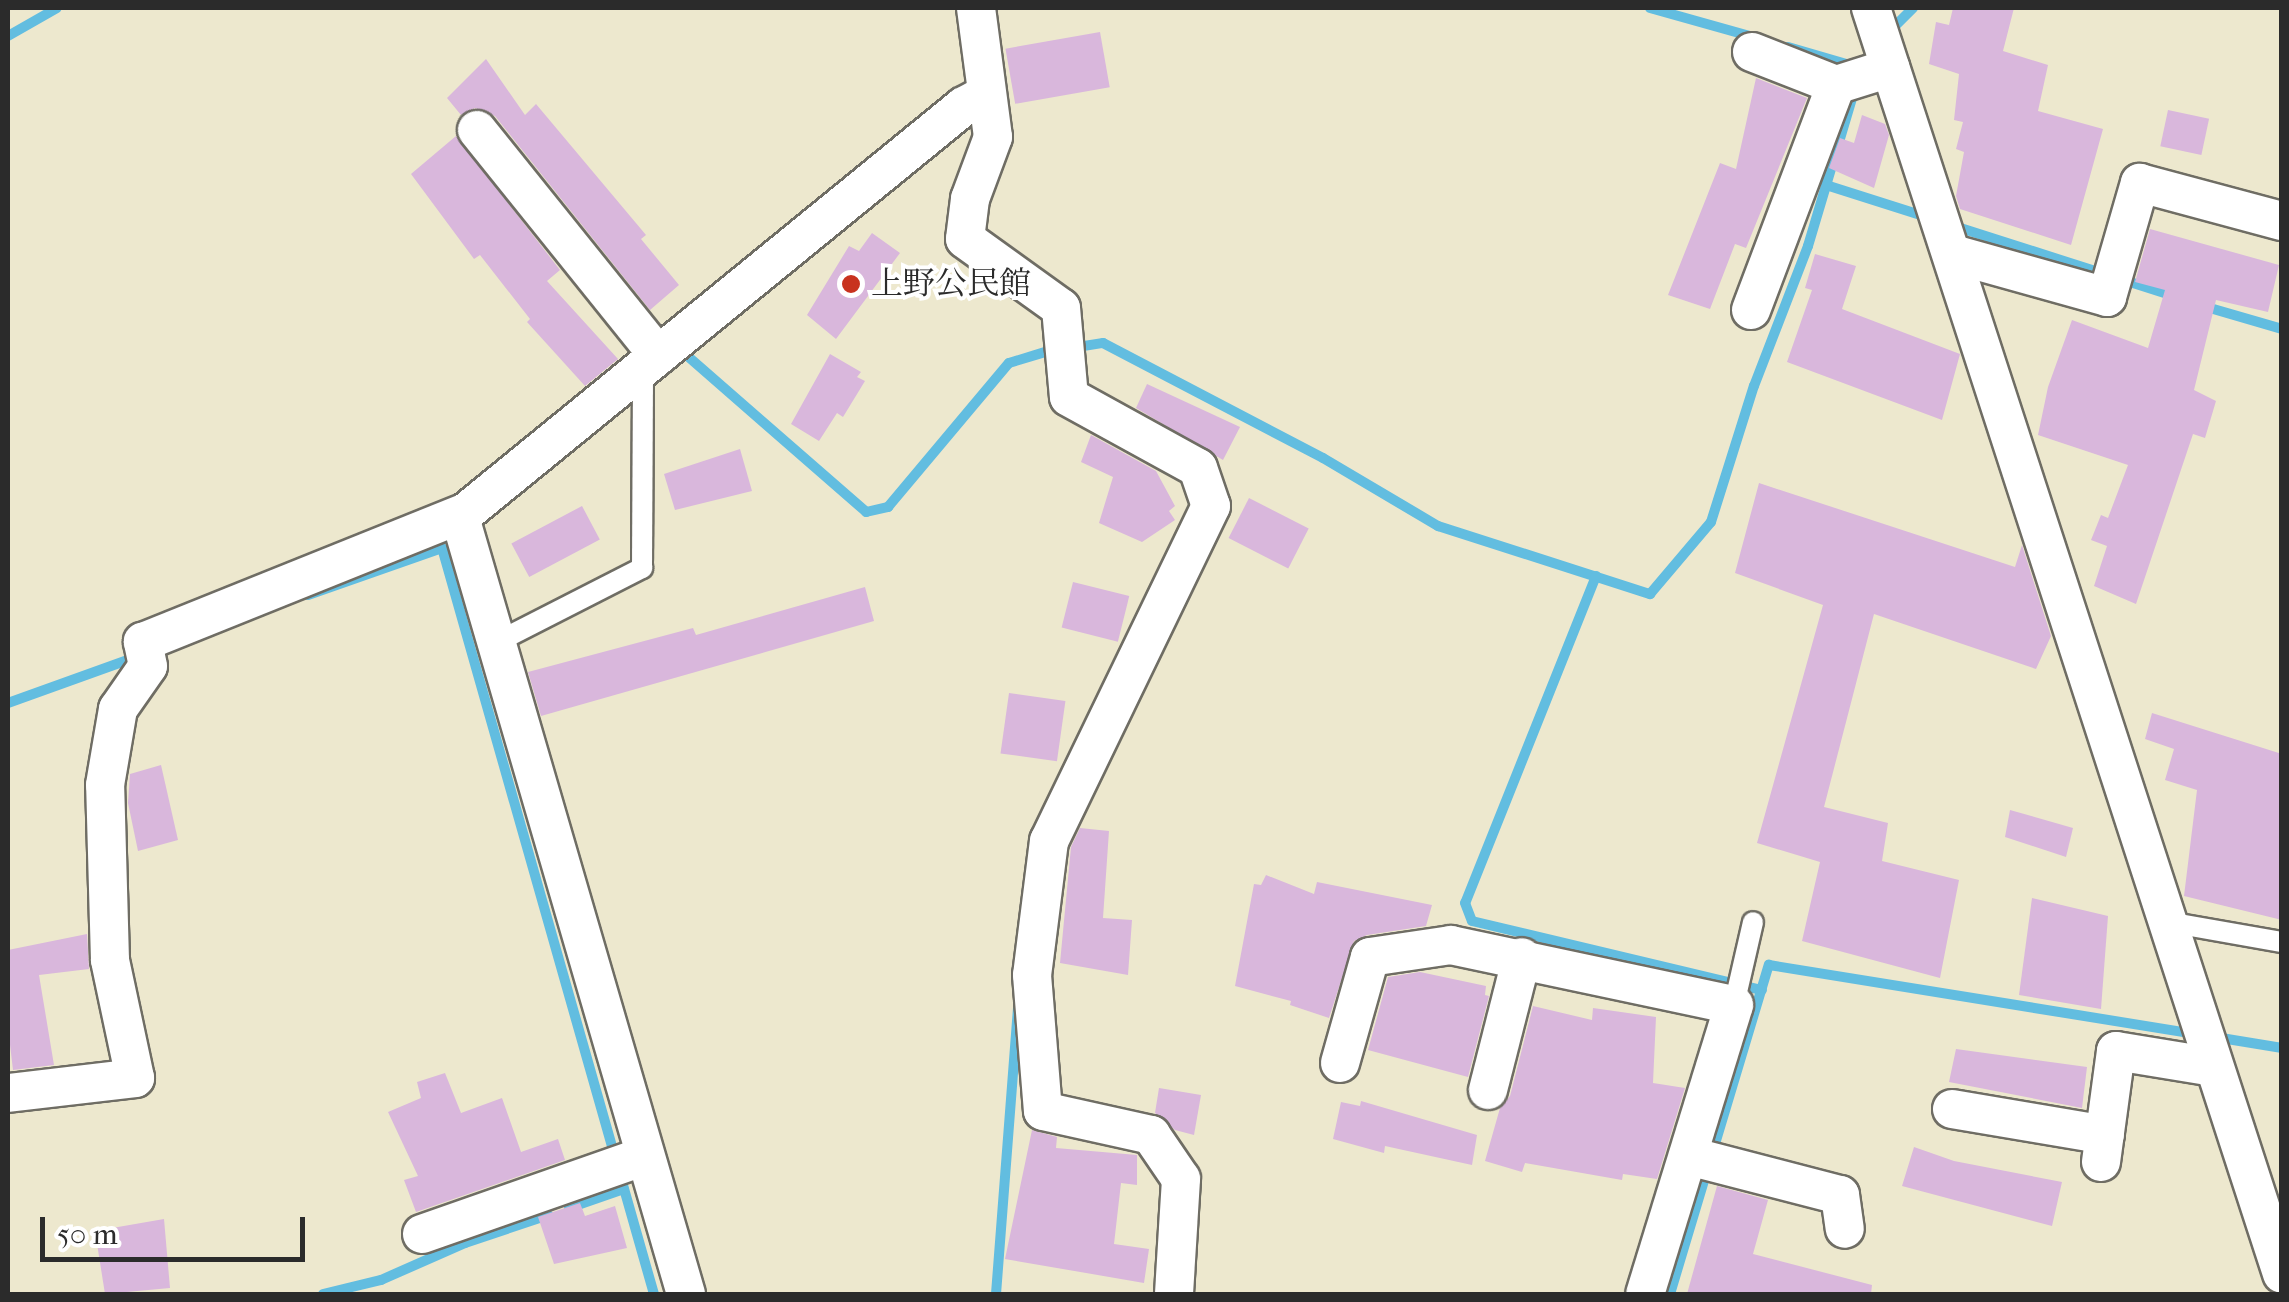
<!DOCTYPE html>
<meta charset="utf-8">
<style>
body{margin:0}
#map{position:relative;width:2289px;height:1302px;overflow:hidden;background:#ede8ce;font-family:"IM FELL French Canon","Noto Serif JP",serif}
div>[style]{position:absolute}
.stream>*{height:10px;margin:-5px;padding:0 5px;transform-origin:5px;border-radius:5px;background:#62bde0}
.building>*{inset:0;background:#d9b7dc;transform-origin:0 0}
.roads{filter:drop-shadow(2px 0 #6f6d64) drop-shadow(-2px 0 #6f6d64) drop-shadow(0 2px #6f6d64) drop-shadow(0 -2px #6f6d64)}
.lane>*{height:20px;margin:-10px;padding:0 10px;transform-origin:10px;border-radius:10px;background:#fff}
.street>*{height:38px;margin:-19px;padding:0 19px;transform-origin:19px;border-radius:19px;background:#fff}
.dots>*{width:28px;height:28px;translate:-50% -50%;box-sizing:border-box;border:5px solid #fff;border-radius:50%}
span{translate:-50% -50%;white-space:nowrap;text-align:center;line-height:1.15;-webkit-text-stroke:8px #fff;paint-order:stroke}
.poi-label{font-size:32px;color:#2b2b2b}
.left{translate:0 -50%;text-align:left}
.frame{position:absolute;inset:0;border:10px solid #2b2b2b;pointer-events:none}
.scale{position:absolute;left:40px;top:1217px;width:265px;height:45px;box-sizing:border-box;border:5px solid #2b2b2b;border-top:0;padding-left:12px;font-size:30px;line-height:35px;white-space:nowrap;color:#2b2b2b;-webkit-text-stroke:8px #fff;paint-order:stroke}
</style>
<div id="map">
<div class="stream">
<i style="left:1650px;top:8px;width:111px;rotate:15.7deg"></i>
<i style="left:1889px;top:32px;width:34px;rotate:-45deg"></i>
<i style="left:8px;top:36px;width:56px;rotate:-29.7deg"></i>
<i style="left:1788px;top:47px;width:68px;rotate:16.3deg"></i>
<i style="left:1826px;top:185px;width:109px;rotate:17.6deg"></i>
<i style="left:1951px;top:225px;width:233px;rotate:17.7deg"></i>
<i style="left:2203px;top:306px;width:82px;rotate:16.2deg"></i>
<i style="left:684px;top:353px;width:242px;rotate:41.1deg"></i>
<i style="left:866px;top:512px;width:23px;rotate:-13deg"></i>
<i style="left:888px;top:507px;width:188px;rotate:-50deg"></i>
<i style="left:1009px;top:363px;width:39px;rotate:-17deg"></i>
<i style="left:1046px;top:352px;width:58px;rotate:-9deg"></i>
<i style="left:1103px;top:343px;width:248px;rotate:27.6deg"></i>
<i style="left:1323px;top:458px;width:134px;rotate:30.6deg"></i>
<i style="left:1438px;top:526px;width:223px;rotate:17.8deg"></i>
<i style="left:1650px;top:594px;width:94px;rotate:-49.7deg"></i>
<i style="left:1711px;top:522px;width:143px;rotate:-72.5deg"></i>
<i style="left:1754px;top:386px;width:150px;rotate:-68.9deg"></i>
<i style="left:1808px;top:246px;width:165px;rotate:-73.4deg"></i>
<i style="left:1596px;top:576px;width:352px;rotate:111.8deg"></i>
<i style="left:1465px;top:903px;width:19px;rotate:69deg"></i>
<i style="left:1472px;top:921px;width:298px;rotate:13.4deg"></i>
<i style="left:308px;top:595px;width:142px;rotate:-19.3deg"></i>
<i style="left:442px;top:548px;width:776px;rotate:74.14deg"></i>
<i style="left:8px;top:703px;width:136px;rotate:-19.8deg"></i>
<i style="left:2215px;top:1037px;width:68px;rotate:9.3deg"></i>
<i style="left:569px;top:1208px;width:58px;rotate:-19.1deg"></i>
<i style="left:323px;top:1294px;width:60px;rotate:-13.6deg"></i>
<i style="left:381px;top:1280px;width:92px;rotate:-23.8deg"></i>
<i style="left:465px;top:1243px;width:88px;rotate:-18.6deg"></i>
<i style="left:996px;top:1294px;width:289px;rotate:-85.6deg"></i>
<i style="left:1670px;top:1294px;width:344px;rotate:-73.3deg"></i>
<i style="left:1769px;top:965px;width:431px;rotate:9.2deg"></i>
</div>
<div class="building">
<i style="clip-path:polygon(1953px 8px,2014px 8px,2003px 51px,2048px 65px,2038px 111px,2103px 129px,2071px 245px,1960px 209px,1956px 196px,1964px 152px,1956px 149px,1963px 122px,1954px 120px,1959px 74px,1929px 64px,1936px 22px,1949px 25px)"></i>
<i style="left:1100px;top:32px;width:56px;height:96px;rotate:80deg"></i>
<i style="clip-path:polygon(486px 59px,525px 115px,536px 104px,646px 235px,641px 239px,679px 285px,650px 310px,495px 116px,475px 108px,461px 115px,447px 98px)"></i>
<i style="clip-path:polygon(1756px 78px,1807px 98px,1746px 248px,1735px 244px,1710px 309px,1668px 295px,1720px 163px,1736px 169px)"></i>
<i style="left:2168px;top:110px;width:42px;height:37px;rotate:12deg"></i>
<i style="clip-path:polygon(1862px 115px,1885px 124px,1889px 135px,1874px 188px,1829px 168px,1840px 138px,1854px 143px)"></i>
<i style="clip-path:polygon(456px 136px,560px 270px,547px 281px,618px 359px,585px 386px,527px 322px,530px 319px,480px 255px,474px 259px,411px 174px)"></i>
<i style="clip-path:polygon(2150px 229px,2279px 265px,2268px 312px,2216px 300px,2194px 390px,2216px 401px,2205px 438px,2193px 434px,2136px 604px,2094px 586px,2107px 546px,2091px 540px,2101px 515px,2108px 518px,2128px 465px,2038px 435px,2048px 387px,2072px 320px,2148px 348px,2165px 290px,2135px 282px)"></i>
<i style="clip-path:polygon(872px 233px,900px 253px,836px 339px,807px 315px,849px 246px,859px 251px)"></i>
<i style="clip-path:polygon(1815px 254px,1856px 266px,1842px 309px,1960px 354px,1942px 420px,1787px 362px,1812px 290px,1805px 288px)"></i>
<i style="clip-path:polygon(830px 354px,861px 372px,857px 377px,865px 381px,843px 417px,837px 413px,819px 441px,791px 424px)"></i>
<i style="clip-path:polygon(1147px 384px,1240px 427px,1223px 460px,1136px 408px)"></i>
<i style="clip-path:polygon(1091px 435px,1156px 471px,1175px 506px,1169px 511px,1175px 520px,1142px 542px,1099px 523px,1113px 477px,1081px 462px)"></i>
<i style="clip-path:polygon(740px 449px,752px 491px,675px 510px,664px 474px)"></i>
<i style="clip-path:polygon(1759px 483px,2015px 567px,2022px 545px,2051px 636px,2036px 669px,1874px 614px,1824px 807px,1888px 823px,1882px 861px,1959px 880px,1940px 978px,1802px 941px,1820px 862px,1757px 843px,1823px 605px,1735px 573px)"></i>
<i style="left:1249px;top:498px;width:67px;height:45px;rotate:27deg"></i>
<i style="left:582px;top:506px;width:38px;height:80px;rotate:62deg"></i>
<i style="left:1073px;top:582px;width:58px;height:47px;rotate:14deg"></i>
<i style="clip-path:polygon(865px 587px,874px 621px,541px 716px,528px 672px,693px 628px,696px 635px)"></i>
<i style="left:1009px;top:693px;width:57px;height:61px;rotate:8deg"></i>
<i style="clip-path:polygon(2152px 713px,2282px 754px,2282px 920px,2184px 896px,2197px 790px,2165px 780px,2174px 749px,2145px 739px)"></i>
<i style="clip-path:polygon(161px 765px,178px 840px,138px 851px,128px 803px,130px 774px)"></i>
<i style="clip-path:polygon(2010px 810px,2073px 828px,2066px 857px,2005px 837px)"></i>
<i style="clip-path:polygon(1080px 828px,1109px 831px,1103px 918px,1132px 920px,1128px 975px,1060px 963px,1071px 847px)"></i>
<i style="clip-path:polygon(1266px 875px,1314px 894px,1317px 882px,1432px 905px,1426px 926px,1367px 935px,1354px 941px,1329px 1018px,1290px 1005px,1291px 1001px,1235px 986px,1254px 884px,1261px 885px)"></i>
<i style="clip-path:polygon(2032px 898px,2108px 916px,2101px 1009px,2019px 995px)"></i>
<i style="clip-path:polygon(87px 934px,89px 969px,39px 975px,54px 1065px,13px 1070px,8px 1028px,8px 950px)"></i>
<i style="clip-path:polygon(1420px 972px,1486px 986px,1485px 995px,1489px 996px,1468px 1077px,1368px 1050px,1388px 977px)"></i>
<i style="clip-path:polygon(1533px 1006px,1592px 1020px,1593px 1008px,1656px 1017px,1653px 1083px,1685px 1088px,1657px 1179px,1623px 1174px,1622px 1180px,1525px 1163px,1522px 1172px,1485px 1161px,1500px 1108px,1510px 1096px)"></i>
<i style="clip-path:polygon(1956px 1049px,2087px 1067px,2082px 1108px,1949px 1082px)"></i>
<i style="clip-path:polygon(445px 1073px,461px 1113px,502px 1098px,521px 1152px,558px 1139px,565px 1160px,416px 1212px,404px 1180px,418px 1176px,388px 1112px,421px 1098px,417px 1082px)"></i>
<i style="clip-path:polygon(1159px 1088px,1201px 1095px,1194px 1135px,1175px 1130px,1155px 1113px)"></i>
<i style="clip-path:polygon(1361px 1101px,1477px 1135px,1472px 1165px,1385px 1146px,1384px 1153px,1333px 1139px,1341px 1102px,1360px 1106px)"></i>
<i style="clip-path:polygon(1032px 1130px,1057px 1137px,1056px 1148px,1137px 1155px,1137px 1185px,1121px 1183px,1114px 1244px,1149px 1249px,1144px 1283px,1005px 1259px)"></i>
<i style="clip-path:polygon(1914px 1147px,1954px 1161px,2062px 1182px,2052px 1226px,1902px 1186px)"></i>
<i style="clip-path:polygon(1717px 1186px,1768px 1200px,1753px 1254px,1872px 1285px,1871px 1294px,1687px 1294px)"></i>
<i style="clip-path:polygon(580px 1203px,585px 1216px,615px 1206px,627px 1248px,554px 1264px,538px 1217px)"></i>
<i style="clip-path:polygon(164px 1219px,170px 1288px,105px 1294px,95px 1231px)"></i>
</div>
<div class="roads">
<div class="lane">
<i style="left:497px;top:642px;width:163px;rotate:-27deg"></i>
<i style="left:642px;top:568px;width:199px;rotate:-89.7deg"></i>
<i style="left:2168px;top:922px;width:116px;rotate:10deg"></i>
<i style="left:1734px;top:1005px;width:85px;rotate:-77.1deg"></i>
</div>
<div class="street">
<i style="left:976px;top:8px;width:130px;rotate:82.5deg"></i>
<i style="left:993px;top:137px;width:66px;rotate:110.4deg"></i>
<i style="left:970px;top:199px;width:40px;rotate:97.1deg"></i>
<i style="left:965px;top:239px;width:118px;rotate:35.7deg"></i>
<i style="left:1061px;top:308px;width:89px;rotate:84.9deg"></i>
<i style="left:1069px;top:397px;width:147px;rotate:28.8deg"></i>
<i style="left:1198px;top:468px;width:40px;rotate:71.1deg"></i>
<i style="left:1211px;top:506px;width:372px;rotate:115.8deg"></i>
<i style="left:1049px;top:841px;width:135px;rotate:97.2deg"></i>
<i style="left:1032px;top:975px;width:136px;rotate:85.4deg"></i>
<i style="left:1043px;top:1111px;width:111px;rotate:12.5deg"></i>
<i style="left:1151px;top:1135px;width:53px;rotate:55.7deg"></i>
<i style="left:1181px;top:1179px;width:115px;rotate:93.5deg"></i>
<i style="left:1871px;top:8px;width:1331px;rotate:72.01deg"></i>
<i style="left:1752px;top:52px;width:90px;rotate:21.4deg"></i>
<i style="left:477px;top:130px;width:289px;rotate:51.2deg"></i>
<i style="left:1953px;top:254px;width:160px;rotate:15.6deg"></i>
<i style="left:2107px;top:297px;width:119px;rotate:-73.9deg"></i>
<i style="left:2140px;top:183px;width:147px;rotate:15deg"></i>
<i style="left:1751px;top:310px;width:241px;rotate:-69.3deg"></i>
<i style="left:1836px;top:85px;width:57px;rotate:-17.5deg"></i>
<i style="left:1340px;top:1063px;width:110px;rotate:-74.2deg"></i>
<i style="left:1370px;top:957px;width:82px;rotate:-8.4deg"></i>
<i style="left:1451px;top:945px;width:289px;rotate:12deg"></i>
<i style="left:1734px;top:1005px;width:302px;rotate:107.1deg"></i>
<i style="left:1488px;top:1090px;width:137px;rotate:-75.7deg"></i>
<i style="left:8px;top:1093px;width:128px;rotate:-6.7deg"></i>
<i style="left:135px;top:1078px;width:121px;rotate:-102deg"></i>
<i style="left:110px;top:960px;width:175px;rotate:-91.6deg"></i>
<i style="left:105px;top:785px;width:77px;rotate:-80.3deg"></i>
<i style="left:118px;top:709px;width:52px;rotate:-55.1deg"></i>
<i style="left:148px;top:666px;width:25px;rotate:-102deg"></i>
<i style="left:143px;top:642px;width:348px;rotate:-21.9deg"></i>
<i style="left:1952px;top:1109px;width:155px;rotate:9.6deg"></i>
<i style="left:1689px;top:1156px;width:156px;rotate:14.5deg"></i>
<i style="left:1840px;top:1195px;width:34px;rotate:82deg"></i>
<i style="left:2101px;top:1162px;width:112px;rotate:-82.3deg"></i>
<i style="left:2116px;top:1051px;width:99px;rotate:9.3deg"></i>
<i style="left:422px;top:1234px;width:236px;rotate:-19.3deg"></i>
<i style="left:686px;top:1294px;width:809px;rotate:-106.22deg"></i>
<i style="left:460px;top:517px;width:650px;rotate:-39.2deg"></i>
<i style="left:964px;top:106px;width:24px;rotate:-28deg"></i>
</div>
</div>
<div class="dots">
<i style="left:851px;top:284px;background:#c8321e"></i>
</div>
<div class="poi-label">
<span class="left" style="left:871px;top:284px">上野公民館</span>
</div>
<div class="frame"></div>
<div class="scale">50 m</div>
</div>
